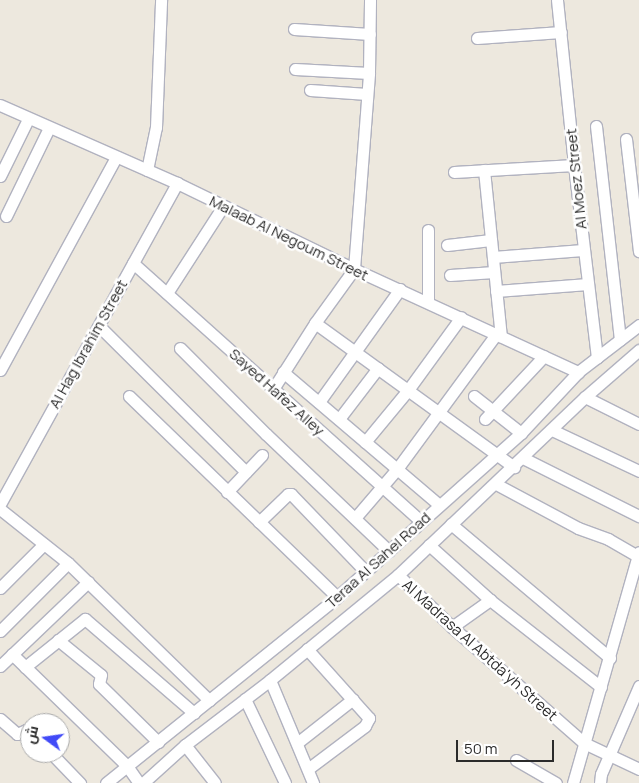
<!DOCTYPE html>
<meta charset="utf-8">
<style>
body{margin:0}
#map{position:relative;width:639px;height:783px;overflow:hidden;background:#ede8de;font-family:Manrope,Cairo,sans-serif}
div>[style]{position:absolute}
.roads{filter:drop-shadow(1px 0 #b1b2bf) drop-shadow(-1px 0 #b1b2bf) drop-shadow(0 1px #b1b2bf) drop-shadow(0 -1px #b1b2bf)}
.street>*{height:11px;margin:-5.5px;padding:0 5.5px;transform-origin:5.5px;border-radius:5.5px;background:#fff}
span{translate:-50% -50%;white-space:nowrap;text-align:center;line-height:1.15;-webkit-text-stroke:5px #fff;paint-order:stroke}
.street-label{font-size:15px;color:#2b2b2b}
.north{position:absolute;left:20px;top:713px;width:50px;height:50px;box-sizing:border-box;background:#fff;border:1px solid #aaa;border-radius:50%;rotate:284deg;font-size:14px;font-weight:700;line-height:20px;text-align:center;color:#2b2b2b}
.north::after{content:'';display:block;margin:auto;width:18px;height:22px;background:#414af7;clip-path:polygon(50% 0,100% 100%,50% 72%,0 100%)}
.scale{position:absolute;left:456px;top:740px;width:98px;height:22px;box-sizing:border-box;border:2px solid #2b2b2b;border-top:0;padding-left:6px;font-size:15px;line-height:18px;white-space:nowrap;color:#2b2b2b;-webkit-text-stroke:4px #fff;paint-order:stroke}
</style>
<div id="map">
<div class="roads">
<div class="street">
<i style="left:557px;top:0;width:166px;rotate:84.1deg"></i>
<i style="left:574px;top:165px;width:194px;rotate:83.2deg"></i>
<i style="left:294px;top:29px;width:76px;rotate:3.8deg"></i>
<i style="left:477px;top:38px;width:84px;rotate:-4.1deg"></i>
<i style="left:295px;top:69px;width:74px;rotate:3.1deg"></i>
<i style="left:310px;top:90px;width:57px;rotate:4deg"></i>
<i style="left:0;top:105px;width:193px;rotate:23.8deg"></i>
<i style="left:177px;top:183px;width:197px;rotate:25.9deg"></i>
<i style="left:354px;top:269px;width:247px;rotate:24.7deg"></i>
<i style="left:596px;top:126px;width:215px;rotate:83.6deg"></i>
<i style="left:626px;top:139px;width:113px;rotate:83.4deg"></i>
<i style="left:147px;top:170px;width:44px;rotate:-78.2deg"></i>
<i style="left:156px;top:127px;width:127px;rotate:-87.7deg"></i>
<i style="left:484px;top:170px;width:167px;rotate:84.2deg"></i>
<i style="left:454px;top:172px;width:120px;rotate:-3.3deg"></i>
<i style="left:0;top:176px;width:64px;rotate:-63.8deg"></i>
<i style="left:6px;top:216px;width:98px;rotate:-64deg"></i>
<i style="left:447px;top:245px;width:44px;rotate:-6.5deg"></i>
<i style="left:493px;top:257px;width:90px;rotate:-4.4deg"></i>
<i style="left:133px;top:263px;width:387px;rotate:41.9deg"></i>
<i style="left:450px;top:275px;width:44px;rotate:-3.9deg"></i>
<i style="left:496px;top:291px;width:92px;rotate:-4.4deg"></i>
<i style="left:167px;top:293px;width:103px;rotate:-57.2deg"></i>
<i style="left:428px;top:301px;width:71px;rotate:-90deg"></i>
<i style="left:315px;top:323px;width:246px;rotate:35.9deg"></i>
<i style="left:99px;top:326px;width:207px;rotate:44.8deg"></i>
<i style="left:180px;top:348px;width:122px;rotate:45deg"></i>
<i style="left:266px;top:434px;width:170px;rotate:43.6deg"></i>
<i style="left:0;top:370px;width:243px;rotate:-61.4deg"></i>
<i style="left:283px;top:372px;width:205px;rotate:40.4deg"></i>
<i style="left:273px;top:389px;width:78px;rotate:-57.5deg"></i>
<i style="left:315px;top:323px;width:67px;rotate:-54.2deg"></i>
<i style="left:354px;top:269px;width:197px;rotate:-85.6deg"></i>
<i style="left:369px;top:73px;width:73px;rotate:-89.2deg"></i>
<i style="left:129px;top:396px;width:289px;rotate:44deg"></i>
<i style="left:474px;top:396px;width:60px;rotate:38.2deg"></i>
<i style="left:585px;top:397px;width:60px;rotate:26.6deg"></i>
<i style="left:319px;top:402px;width:139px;rotate:-54.4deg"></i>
<i style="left:339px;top:419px;width:64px;rotate:-52.6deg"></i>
<i style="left:485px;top:419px;width:86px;rotate:-46.9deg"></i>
<i style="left:552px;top:430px;width:96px;rotate:25.2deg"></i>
<i style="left:365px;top:442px;width:67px;rotate:-50.4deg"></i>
<i style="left:408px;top:390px;width:90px;rotate:-54deg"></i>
<i style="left:523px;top:458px;width:130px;rotate:26.6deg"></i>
<i style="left:496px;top:484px;width:93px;rotate:28.2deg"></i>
<i style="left:578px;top:528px;width:32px;rotate:20deg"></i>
<i style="left:608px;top:539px;width:34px;rotate:30deg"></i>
<i style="left:227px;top:492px;width:51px;rotate:-46.6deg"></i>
<i style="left:0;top:504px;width:367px;rotate:-61.1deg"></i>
<i style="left:0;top:509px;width:87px;rotate:38.5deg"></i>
<i style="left:68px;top:563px;width:197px;rotate:44.2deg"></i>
<i style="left:355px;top:518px;width:65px;rotate:-49.4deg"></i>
<i style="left:397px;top:469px;width:167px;rotate:-53.7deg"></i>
<i style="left:259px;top:522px;width:40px;rotate:-44deg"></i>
<i style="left:288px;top:494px;width:3px"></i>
<i style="left:291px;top:494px;width:107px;rotate:46.1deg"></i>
<i style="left:451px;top:524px;width:208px;rotate:40.1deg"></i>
<i style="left:429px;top:545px;width:82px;rotate:42deg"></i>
<i style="left:490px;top:600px;width:141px;rotate:38.1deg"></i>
<i style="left:398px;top:575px;width:75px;rotate:43.9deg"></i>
<i style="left:452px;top:627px;width:176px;rotate:41.3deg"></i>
<i style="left:584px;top:743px;width:61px;rotate:25.3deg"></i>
<i style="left:0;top:588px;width:62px;rotate:-45deg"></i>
<i style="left:452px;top:627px;width:47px;rotate:-35.4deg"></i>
<i style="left:0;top:631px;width:96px;rotate:-45deg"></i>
<i style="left:58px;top:640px;width:55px;rotate:39.1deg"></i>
<i style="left:101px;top:675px;width:9px;rotate:103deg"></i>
<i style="left:99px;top:684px;width:83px;rotate:44.5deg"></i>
<i style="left:307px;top:649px;width:93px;rotate:48.1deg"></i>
<i style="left:369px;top:718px;width:9px;rotate:117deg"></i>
<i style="left:365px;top:726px;width:71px;rotate:143deg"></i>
<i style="left:12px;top:654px;width:161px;rotate:44.2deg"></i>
<i style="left:127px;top:766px;width:21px;rotate:55deg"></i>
<i style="left:0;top:666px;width:122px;rotate:-43.7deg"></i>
<i style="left:25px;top:667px;width:77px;rotate:-38.7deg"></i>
<i style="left:85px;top:619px;width:144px;rotate:40.8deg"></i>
<i style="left:270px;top:680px;width:112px;rotate:67.3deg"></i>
<i style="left:245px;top:699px;width:93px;rotate:64.5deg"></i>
<i style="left:0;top:719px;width:23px;rotate:41deg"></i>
<i style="left:17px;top:734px;width:10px;rotate:-24deg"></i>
<i style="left:26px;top:730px;width:4px;rotate:14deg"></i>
<i style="left:297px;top:743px;width:71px;rotate:-38.2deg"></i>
<i style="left:185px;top:745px;width:48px;rotate:51.7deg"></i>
<i style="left:51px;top:753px;width:42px;rotate:46deg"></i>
<i style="left:516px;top:760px;width:46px;rotate:29.9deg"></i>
<i style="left:106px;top:783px;width:297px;rotate:-38.8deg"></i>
<i style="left:337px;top:597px;width:246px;rotate:-41.7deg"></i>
<i style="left:521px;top:433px;width:83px;rotate:-46.9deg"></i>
<i style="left:578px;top:372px;width:77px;rotate:-37.6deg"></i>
<i style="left:143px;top:783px;width:57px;rotate:-42.1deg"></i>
<i style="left:185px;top:745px;width:107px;rotate:-37.4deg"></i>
<i style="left:270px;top:680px;width:166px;rotate:-39.4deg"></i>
<i style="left:398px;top:575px;width:258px;rotate:-43.6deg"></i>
<i style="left:585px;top:397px;width:72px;rotate:-41deg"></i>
<i style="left:573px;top:783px;width:240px;rotate:-74.1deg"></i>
<i style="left:600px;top:783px;width:9px;rotate:-84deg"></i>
<i style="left:601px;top:774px;width:96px;rotate:-66.6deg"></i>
</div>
</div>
<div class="street-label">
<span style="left:576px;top:179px;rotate:-96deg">Al Moez Street</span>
<span style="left:289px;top:238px;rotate:26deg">Malaab Al Negoum Street</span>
<span style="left:88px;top:344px;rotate:-61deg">Al Hag Ibrahim Street</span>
<span style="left:277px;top:392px;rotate:42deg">Sayed Hafez Alley</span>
<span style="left:378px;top:560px;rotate:-42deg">Teraa Al Sahel Road</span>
<span style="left:480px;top:650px;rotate:42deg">Al Madrasa Al Abtda'yh Street</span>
</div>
<div class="north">ش</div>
<div class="scale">50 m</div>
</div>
